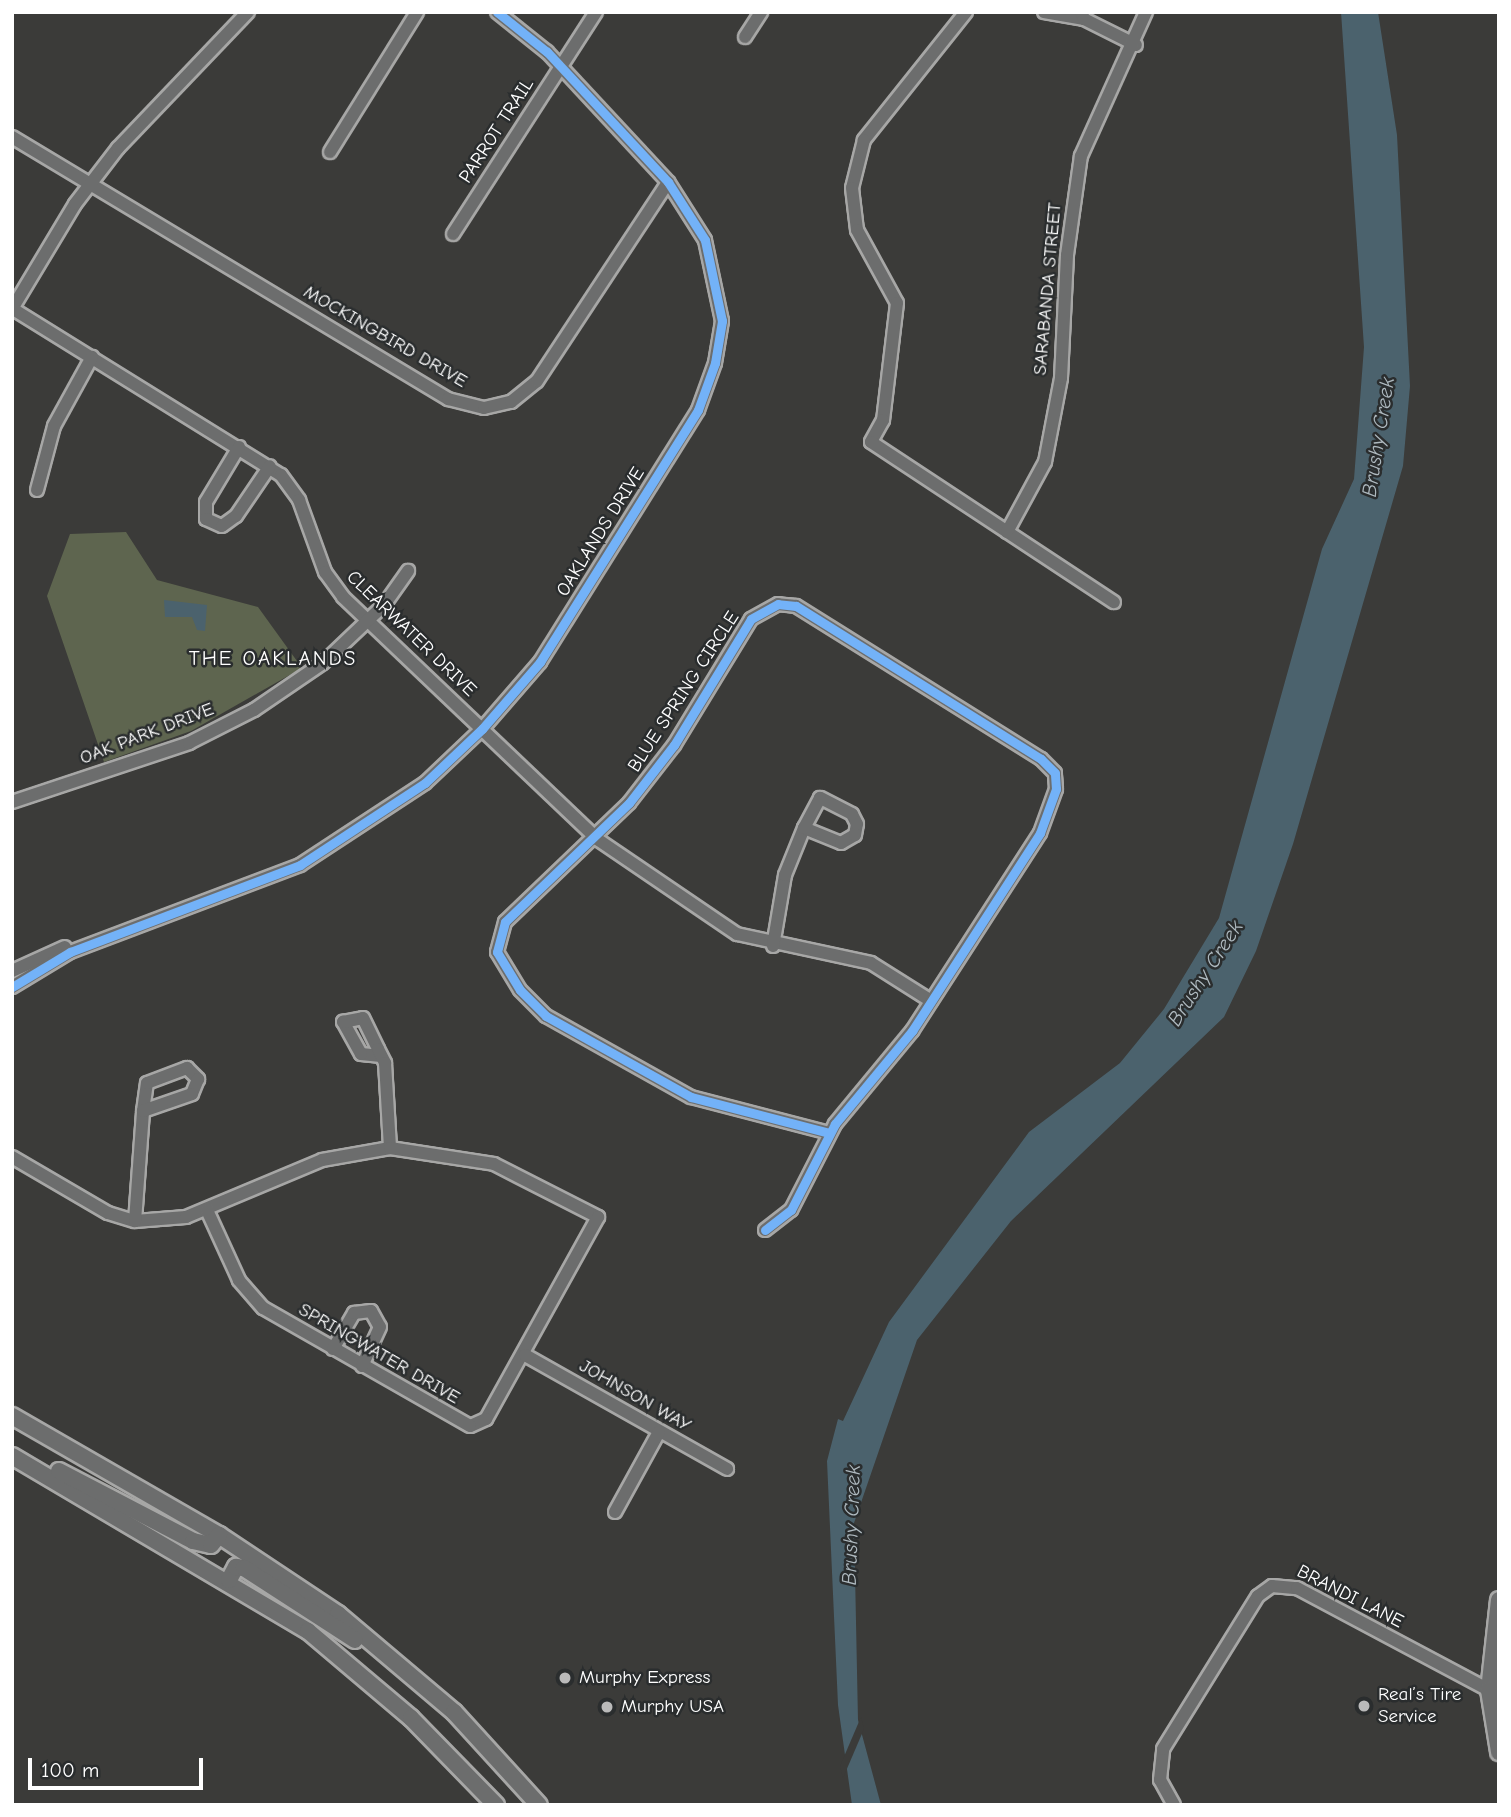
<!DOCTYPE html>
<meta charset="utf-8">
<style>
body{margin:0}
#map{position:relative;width:1511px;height:1817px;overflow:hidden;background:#3b3b39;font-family:"Comic Neue",sans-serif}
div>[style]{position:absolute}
.green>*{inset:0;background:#5e654f}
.water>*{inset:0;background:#4b626d}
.pier>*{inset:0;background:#3b3b39}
.roads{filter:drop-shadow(2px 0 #a7a7a6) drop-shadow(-2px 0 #a7a7a6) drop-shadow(0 2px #a7a7a6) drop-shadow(0 -2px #a7a7a6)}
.minor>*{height:12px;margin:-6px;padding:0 6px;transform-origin:6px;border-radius:6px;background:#6c6d6d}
.secondary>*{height:16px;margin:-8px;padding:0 8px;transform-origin:8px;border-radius:8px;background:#6c6d6d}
.cycleway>*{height:9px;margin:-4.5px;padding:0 4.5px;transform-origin:4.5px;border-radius:4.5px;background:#73b2f8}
.dots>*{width:19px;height:19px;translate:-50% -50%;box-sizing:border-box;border:4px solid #2a2d2e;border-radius:50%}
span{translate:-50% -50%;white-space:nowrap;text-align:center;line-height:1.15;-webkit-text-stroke:5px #2a2d2e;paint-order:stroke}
.street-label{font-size:19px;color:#fff}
.poi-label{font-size:19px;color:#fff}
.left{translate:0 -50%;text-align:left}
.water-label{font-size:21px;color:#afbac0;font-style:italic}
.neighbourhood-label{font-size:21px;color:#fff;letter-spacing:2px}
.frame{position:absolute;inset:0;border:14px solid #fff;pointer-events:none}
.scale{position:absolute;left:28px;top:1758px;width:175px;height:32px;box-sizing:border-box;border:4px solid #fff;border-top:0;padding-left:9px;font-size:21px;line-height:24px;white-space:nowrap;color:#fff;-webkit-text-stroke:5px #2a2d2e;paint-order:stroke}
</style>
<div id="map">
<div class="green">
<i style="clip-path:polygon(126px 532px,157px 580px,258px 607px,302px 668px,191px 731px,104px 762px,47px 596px,70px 534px)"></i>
</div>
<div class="water">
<i style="clip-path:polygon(1341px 12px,1378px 12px,1397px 135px,1410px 386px,1403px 466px,1293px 844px,1256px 951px,1224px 1017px,1011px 1221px,917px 1340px,854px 1523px,858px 1720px,881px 1805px,852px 1805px,838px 1705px,827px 1461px,838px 1419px,843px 1421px,889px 1322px,1029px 1132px,1120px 1063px,1164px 1009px,1219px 918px,1322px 549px,1354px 479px,1364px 347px)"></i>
<i style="clip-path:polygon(164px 600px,207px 605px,205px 631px,197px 630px,192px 617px,165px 617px)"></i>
</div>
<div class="pier">
<i style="clip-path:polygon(861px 1717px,864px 1729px,843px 1778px,840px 1766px)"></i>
</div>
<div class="roads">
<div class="minor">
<i style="left:966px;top:12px;width:164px;rotate:128.6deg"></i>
<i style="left:864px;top:140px;width:49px;rotate:104deg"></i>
<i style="left:852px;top:188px;width:42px;rotate:83.2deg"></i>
<i style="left:857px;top:230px;width:83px;rotate:61.3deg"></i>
<i style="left:897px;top:303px;width:118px;rotate:96.8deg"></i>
<i style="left:883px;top:420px;width:25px;rotate:119deg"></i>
<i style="left:871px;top:442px;width:291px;rotate:33.4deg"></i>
<i style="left:1044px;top:12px;width:41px;rotate:9.9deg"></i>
<i style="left:1084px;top:19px;width:8px;rotate:-113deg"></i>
<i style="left:1084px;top:19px;width:58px;rotate:26.6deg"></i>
<i style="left:745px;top:37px;width:30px;rotate:-57deg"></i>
<i style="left:12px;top:137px;width:509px;rotate:31deg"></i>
<i style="left:448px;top:399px;width:37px;rotate:14deg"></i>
<i style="left:484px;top:408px;width:28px;rotate:-13deg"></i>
<i style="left:511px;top:402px;width:33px;rotate:-39deg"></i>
<i style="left:537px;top:381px;width:238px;rotate:-56.6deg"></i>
<i style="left:330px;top:152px;width:165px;rotate:-58.1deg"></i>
<i style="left:453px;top:234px;width:264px;rotate:-57.2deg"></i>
<i style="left:12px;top:309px;width:122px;rotate:-59deg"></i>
<i style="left:75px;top:204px;width:71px;rotate:-52.5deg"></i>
<i style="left:118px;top:148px;width:188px;rotate:-46.3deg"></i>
<i style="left:13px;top:309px;width:315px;rotate:31.8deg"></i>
<i style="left:281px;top:475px;width:31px;rotate:54deg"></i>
<i style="left:299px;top:500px;width:77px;rotate:70.1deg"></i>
<i style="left:325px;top:572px;width:31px;rotate:54deg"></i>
<i style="left:343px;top:597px;width:351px;rotate:43.6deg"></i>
<i style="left:597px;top:839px;width:169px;rotate:34.2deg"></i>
<i style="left:737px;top:934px;width:137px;rotate:12.2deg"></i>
<i style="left:871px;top:963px;width:71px;rotate:32.3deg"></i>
<i style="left:239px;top:447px;width:64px;rotate:121deg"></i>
<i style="left:206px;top:502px;width:17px;rotate:90deg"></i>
<i style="left:206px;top:519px;width:17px;rotate:24deg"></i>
<i style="left:222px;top:526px;width:17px;rotate:-36deg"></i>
<i style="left:236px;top:516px;width:60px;rotate:-55.8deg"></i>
<i style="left:37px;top:490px;width:66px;rotate:-75.1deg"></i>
<i style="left:54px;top:426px;width:79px;rotate:-61.2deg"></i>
<i style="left:1007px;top:532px;width:80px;rotate:-61.5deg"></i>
<i style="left:1045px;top:462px;width:86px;rotate:-79.2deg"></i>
<i style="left:1061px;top:378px;width:123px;rotate:-87.2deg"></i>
<i style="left:1067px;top:255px;width:100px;rotate:-82deg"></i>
<i style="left:1081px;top:156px;width:158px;rotate:-65.7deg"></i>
<i style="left:12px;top:802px;width:187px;rotate:-18.4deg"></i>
<i style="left:189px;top:743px;width:73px;rotate:-26.9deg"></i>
<i style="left:254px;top:710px;width:83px;rotate:-34.3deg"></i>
<i style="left:323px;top:663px;width:84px;rotate:-43.6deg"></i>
<i style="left:384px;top:605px;width:42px;rotate:-54.8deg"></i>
<i style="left:773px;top:946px;width:72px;rotate:-80.4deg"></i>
<i style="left:785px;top:875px;width:51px;rotate:-68deg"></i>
<i style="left:804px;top:828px;width:40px;rotate:22deg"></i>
<i style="left:841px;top:843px;width:16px;rotate:-30deg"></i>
<i style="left:855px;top:835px;width:11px;rotate:-80deg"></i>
<i style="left:857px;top:824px;width:11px;rotate:-117deg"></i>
<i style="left:852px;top:814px;width:36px;rotate:-153deg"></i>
<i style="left:820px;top:798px;width:34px;rotate:118deg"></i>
<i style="left:12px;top:971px;width:58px;rotate:-24.4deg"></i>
<i style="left:12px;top:987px;width:68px;rotate:-31.1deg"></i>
<i style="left:70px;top:952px;width:246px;rotate:-20.7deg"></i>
<i style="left:300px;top:865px;width:149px;rotate:-33.3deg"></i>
<i style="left:425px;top:783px;width:79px;rotate:-43.5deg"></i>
<i style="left:482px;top:729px;width:89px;rotate:-49.1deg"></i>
<i style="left:540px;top:662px;width:297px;rotate:-57.9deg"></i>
<i style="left:698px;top:410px;width:50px;rotate:-70.1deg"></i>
<i style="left:715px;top:363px;width:43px;rotate:-80.5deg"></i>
<i style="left:722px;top:321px;width:83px;rotate:-101.9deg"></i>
<i style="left:705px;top:240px;width:69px;rotate:-122.5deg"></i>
<i style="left:668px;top:182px;width:178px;rotate:-132.9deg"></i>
<i style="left:547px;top:52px;width:64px;rotate:-141.3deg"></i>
<i style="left:381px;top:1056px;width:20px;rotate:-174deg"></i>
<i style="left:361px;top:1054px;width:37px;rotate:-119deg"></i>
<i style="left:343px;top:1022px;width:20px;rotate:-11deg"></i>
<i style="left:363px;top:1018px;width:34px;rotate:64deg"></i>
<i style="left:378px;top:1049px;width:16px;rotate:63deg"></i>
<i style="left:385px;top:1063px;width:85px;rotate:86.6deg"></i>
<i style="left:12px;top:1157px;width:111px;rotate:30.3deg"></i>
<i style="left:108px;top:1213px;width:28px;rotate:17deg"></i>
<i style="left:135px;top:1221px;width:51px;rotate:-4.5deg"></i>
<i style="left:186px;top:1217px;width:147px;rotate:-22.7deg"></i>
<i style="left:322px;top:1160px;width:69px;rotate:-10deg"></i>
<i style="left:390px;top:1148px;width:105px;rotate:8.7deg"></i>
<i style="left:494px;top:1164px;width:117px;rotate:27deg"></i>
<i style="left:598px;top:1217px;width:231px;rotate:119deg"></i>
<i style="left:486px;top:1419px;width:17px;rotate:156deg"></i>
<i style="left:470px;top:1426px;width:238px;rotate:-150.3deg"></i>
<i style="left:263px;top:1308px;width:37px;rotate:-131deg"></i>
<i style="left:239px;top:1280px;width:77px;rotate:-114.6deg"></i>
<i style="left:135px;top:1221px;width:110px;rotate:-85.8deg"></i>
<i style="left:143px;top:1111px;width:28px;rotate:-82deg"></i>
<i style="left:147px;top:1083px;width:43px;rotate:-20.6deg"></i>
<i style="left:187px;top:1068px;width:16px;rotate:45deg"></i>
<i style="left:198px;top:1079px;width:16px;rotate:112deg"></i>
<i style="left:192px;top:1094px;width:52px;rotate:160.9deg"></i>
<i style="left:765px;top:1230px;width:33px;rotate:-38deg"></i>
<i style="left:791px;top:1210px;width:97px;rotate:-62.9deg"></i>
<i style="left:835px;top:1124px;width:121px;rotate:-50.4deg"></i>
<i style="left:912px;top:1031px;width:236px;rotate:-57.1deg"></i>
<i style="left:1040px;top:833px;width:47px;rotate:-70deg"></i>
<i style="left:1056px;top:789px;width:16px;rotate:-94deg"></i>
<i style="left:1055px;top:773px;width:20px;rotate:-135deg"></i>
<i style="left:1041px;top:759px;width:289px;rotate:-148deg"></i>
<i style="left:796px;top:606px;width:18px;rotate:-174deg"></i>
<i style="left:778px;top:604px;width:31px;rotate:151deg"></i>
<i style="left:751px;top:619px;width:148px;rotate:121.4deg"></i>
<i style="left:674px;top:745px;width:73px;rotate:127.8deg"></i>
<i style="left:629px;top:803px;width:172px;rotate:136.2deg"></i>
<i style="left:505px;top:922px;width:31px;rotate:105deg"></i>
<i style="left:497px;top:952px;width:44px;rotate:58.8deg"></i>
<i style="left:520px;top:990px;width:37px;rotate:45deg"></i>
<i style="left:546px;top:1016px;width:166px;rotate:29.2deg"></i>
<i style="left:691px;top:1097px;width:143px;rotate:14.6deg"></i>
<i style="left:333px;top:1349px;width:42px;rotate:-59.7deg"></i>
<i style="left:354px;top:1313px;width:17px;rotate:-7deg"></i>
<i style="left:371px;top:1311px;width:18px;rotate:61deg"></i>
<i style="left:380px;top:1327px;width:43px;rotate:114.8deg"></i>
<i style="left:525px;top:1355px;width:232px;rotate:29.4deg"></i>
<i style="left:615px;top:1512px;width:91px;rotate:-61.2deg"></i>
<i style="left:1174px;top:1805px;width:29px;rotate:-119deg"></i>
<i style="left:1160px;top:1780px;width:31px;rotate:-84deg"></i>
<i style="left:1163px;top:1749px;width:180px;rotate:-58.2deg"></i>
<i style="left:1258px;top:1596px;width:17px;rotate:-36deg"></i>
<i style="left:1272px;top:1586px;width:25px;rotate:5deg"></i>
<i style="left:1297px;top:1588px;width:217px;rotate:28deg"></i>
</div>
<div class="secondary">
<i style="left:12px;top:1416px;width:239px;rotate:29.9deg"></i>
<i style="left:219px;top:1535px;width:143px;rotate:33.6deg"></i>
<i style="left:338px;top:1614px;width:152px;rotate:40.2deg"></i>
<i style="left:454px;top:1712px;width:126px;rotate:47.6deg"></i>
<i style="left:12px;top:1456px;width:344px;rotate:30.6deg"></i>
<i style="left:308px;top:1631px;width:135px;rotate:40.2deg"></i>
<i style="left:411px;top:1718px;width:122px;rotate:45.7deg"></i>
<i style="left:59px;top:1471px;width:151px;rotate:27.6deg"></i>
<i style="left:193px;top:1541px;width:18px;rotate:13deg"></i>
<i style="left:211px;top:1545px;width:13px;rotate:-51deg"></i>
<i style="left:229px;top:1580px;width:15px;rotate:-62deg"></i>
<i style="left:236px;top:1567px;width:8px;rotate:7deg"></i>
<i style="left:244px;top:1568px;width:132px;rotate:33deg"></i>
<i style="left:1499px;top:1600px;width:91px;rotate:96.3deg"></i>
<i style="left:1489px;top:1690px;width:63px;rotate:80.8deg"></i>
</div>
</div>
<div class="cycleway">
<i style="left:12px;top:987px;width:68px;rotate:-31.1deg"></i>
<i style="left:70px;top:952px;width:246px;rotate:-20.7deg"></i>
<i style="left:300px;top:865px;width:149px;rotate:-33.3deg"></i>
<i style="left:425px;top:783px;width:79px;rotate:-43.5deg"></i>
<i style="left:482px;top:729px;width:89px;rotate:-49.1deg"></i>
<i style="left:540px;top:662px;width:297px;rotate:-57.9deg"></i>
<i style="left:698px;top:410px;width:50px;rotate:-70.1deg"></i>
<i style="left:715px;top:363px;width:43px;rotate:-80.5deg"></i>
<i style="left:722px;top:321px;width:83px;rotate:-101.9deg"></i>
<i style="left:705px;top:240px;width:69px;rotate:-122.5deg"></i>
<i style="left:668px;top:182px;width:178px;rotate:-132.9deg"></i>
<i style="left:547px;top:52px;width:64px;rotate:-141.3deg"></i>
<i style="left:765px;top:1230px;width:33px;rotate:-38deg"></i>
<i style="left:791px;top:1210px;width:97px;rotate:-62.9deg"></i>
<i style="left:835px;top:1124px;width:121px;rotate:-50.4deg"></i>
<i style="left:912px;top:1031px;width:236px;rotate:-57.1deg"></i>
<i style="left:1040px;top:833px;width:47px;rotate:-70deg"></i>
<i style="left:1056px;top:789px;width:16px;rotate:-94deg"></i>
<i style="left:1055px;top:773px;width:20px;rotate:-135deg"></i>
<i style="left:1041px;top:759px;width:289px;rotate:-148deg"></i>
<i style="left:796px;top:606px;width:18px;rotate:-174deg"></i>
<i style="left:778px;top:604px;width:31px;rotate:151deg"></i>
<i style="left:751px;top:619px;width:148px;rotate:121.4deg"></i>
<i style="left:674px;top:745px;width:73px;rotate:127.8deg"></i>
<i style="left:629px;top:803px;width:172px;rotate:136.2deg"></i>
<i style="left:505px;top:922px;width:31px;rotate:105deg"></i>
<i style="left:497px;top:952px;width:44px;rotate:58.8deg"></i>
<i style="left:520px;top:990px;width:37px;rotate:45deg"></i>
<i style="left:546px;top:1016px;width:166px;rotate:29.2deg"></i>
<i style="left:691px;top:1097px;width:143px;rotate:14.6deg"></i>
</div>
<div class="dots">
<i style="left:565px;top:1678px;background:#bababa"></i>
<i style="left:1364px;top:1706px;background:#bababa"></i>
<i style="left:607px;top:1707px;background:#bababa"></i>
</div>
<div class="street-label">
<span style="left:497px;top:131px;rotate:-57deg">PARROT TRAIL</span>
<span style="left:1048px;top:289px;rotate:-85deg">SARABANDA STREET</span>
<span style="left:385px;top:337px;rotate:30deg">MOCKINGBIRD DRIVE</span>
<span style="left:601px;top:532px;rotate:-58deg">OAKLANDS DRIVE</span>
<span style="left:411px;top:634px;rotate:44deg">CLEARWATER DRIVE</span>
<span style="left:684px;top:692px;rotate:-57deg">BLUE SPRING CIRCLE</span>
<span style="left:147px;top:734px;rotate:-21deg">OAK PARK DRIVE</span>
<span style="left:379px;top:1354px;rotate:30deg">SPRINGWATER DRIVE</span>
<span style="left:635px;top:1396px;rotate:30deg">JOHNSON WAY</span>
<span style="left:1350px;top:1597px;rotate:27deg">BRANDI LANE</span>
</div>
<div class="poi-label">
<span class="left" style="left:579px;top:1678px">Murphy Express</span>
<span class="left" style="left:1378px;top:1706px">Real’s Tire<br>Service</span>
<span class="left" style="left:621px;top:1707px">Murphy USA</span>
</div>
<div class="water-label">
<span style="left:1378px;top:437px;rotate:-81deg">Brushy Creek</span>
<span style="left:1205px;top:973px;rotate:-57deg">Brushy Creek</span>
<span style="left:851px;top:1525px;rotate:-88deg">Brushy Creek</span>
</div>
<div class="neighbourhood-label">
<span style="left:273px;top:658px">THE OAKLANDS</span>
</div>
<div class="frame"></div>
<div class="scale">100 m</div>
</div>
